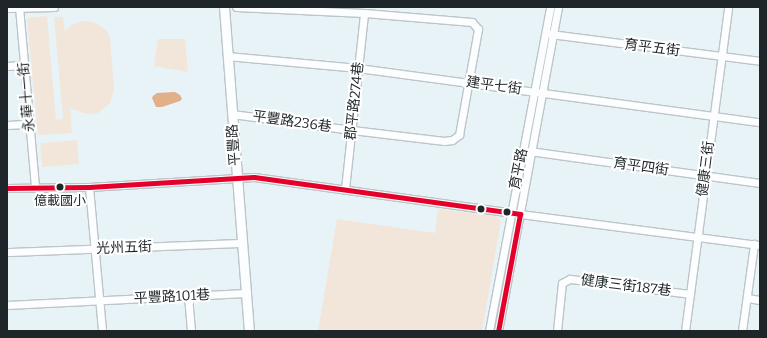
<!DOCTYPE html>
<meta charset="utf-8">
<style>
body{margin:0}
#map{position:relative;width:767px;height:338px;overflow:hidden;background:#e8f3f8;font-family:Bitter,"Noto Sans TC",serif}
div>[style]{position:absolute}
.green>*{inset:0;background:#f2e6db;transform-origin:0 0}
.water>*{inset:0;background:#e1af88}
.roads{filter:drop-shadow(1px 0 #bdc5c9) drop-shadow(-1px 0 #bdc5c9) drop-shadow(0 1px #bdc5c9) drop-shadow(0 -1px #bdc5c9)}
.minor>*{height:7px;margin:-3.5px;padding:0 3.5px;transform-origin:3.5px;border-radius:3.5px;background:#fcfdfe}
.tertiary>*{height:9px;margin:-4.5px;padding:0 4.5px;transform-origin:4.5px;border-radius:4.5px;background:#fcfdfe}
.bus-1>*{height:5px;margin:-2.5px;padding:0 2.5px;transform-origin:2.5px;border-radius:2.5px;background:#e4002b}
.dots>*{width:11px;height:11px;translate:-50% -50%;box-sizing:border-box;border:2px solid #fff;border-radius:50%}
span{translate:-50% -50%;white-space:nowrap;text-align:center;line-height:1.15;-webkit-text-stroke:4px #fff;paint-order:stroke}
.bus-label{font-size:13px;color:#1f2629}
.street-label{font-size:14px;color:#1f2629}
.frame{position:absolute;inset:0;border:8px solid #1f2629;pointer-events:none}
</style>
<div id="map">
<div class="green">
<i style="clip-path:polygon(47px 16px,56px 120px,63px 119px,54px 17px,63px 17px,65px 31px,71px 25px,83px 21px,96px 23px,106px 30px,110px 36px,114px 90px,110px 103px,98px 113px,91px 114px,83px 113px,70px 108px,72px 133px,38px 135px,27px 18px)"></i>
<i style="clip-path:polygon(158px 39px,185px 39px,188px 72px,154px 66px)"></i>
<i style="left:77px;top:140px;width:24px;height:37px;rotate:85deg"></i>
<i style="clip-path:polygon(438px 209px,496px 216px,501px 221px,482px 331px,318px 331px,337px 219px,435px 233px)"></i>
</div>
<div class="water">
<i style="clip-path:polygon(175px 92px,180px 95px,182px 99px,180px 101px,162px 107px,156px 107px,152px 98px,153px 96px,157px 93px)"></i>
</div>
<div class="roads">
<div class="minor">
<i style="left:19px;top:7px;width:181px;rotate:84.9deg"></i>
<i style="left:7px;top:8px;width:47px;rotate:-1.2deg"></i>
<i style="left:550px;top:34px;width:212px;rotate:7.3deg"></i>
<i style="left:227px;top:56px;width:132px;rotate:5.2deg"></i>
<i style="left:358px;top:68px;width:406px;rotate:7.7deg"></i>
<i style="left:7px;top:66px;width:17px;rotate:-3deg"></i>
<i style="left:232px;top:114px;width:121px;rotate:7.6deg"></i>
<i style="left:352px;top:130px;width:93px;rotate:6.8deg"></i>
<i style="left:444px;top:141px;width:8px;rotate:-7deg"></i>
<i style="left:452px;top:140px;width:9px;rotate:-36deg"></i>
<i style="left:459px;top:135px;width:108px;rotate:-79.8deg"></i>
<i style="left:478px;top:29px;width:9px;rotate:-131deg"></i>
<i style="left:472px;top:22px;width:108px;rotate:-175.2deg"></i>
<i style="left:364px;top:13px;width:128px;rotate:-177.3deg"></i>
<i style="left:7px;top:125px;width:22px;rotate:-3deg"></i>
<i style="left:529px;top:151px;width:233px;rotate:7.9deg"></i>
<i style="left:89px;top:187px;width:145px;rotate:84.8deg"></i>
<i style="left:7px;top:188px;width:82px;rotate:-0.7deg"></i>
<i style="left:89px;top:187px;width:165px;rotate:-3.5deg"></i>
<i style="left:254px;top:177px;width:269px;rotate:7.9deg"></i>
<i style="left:520px;top:214px;width:242px;rotate:7.4deg"></i>
<i style="left:345px;top:189px;width:177px;rotate:-83.8deg"></i>
<i style="left:7px;top:252px;width:235px;rotate:-2.2deg"></i>
<i style="left:188px;top:296px;width:35px;rotate:85deg"></i>
<i style="left:747px;top:298px;width:13px;rotate:9deg"></i>
<i style="left:7px;top:305px;width:239px;rotate:-2.9deg"></i>
<i style="left:489px;top:331px;width:330px;rotate:-79.3deg"></i>
<i style="left:498px;top:331px;width:330px;rotate:-79.5deg"></i>
<i style="left:557px;top:331px;width:48px;rotate:-84.1deg"></i>
<i style="left:562px;top:283px;width:9px;rotate:-27deg"></i>
<i style="left:570px;top:279px;width:121px;rotate:7.1deg"></i>
<i style="left:685px;top:331px;width:327px;rotate:-82.4deg"></i>
<i style="left:742px;top:331px;width:88px;rotate:-82.1deg"></i>
</div>
<div class="tertiary">
<i style="left:224px;top:7px;width:325px;rotate:85.6deg"></i>
</div>
</div>
<div class="bus-1">
<i style="left:7px;top:188px;width:82px;rotate:-0.7deg"></i>
<i style="left:89px;top:187px;width:165px;rotate:-3.5deg"></i>
<i style="left:254px;top:177px;width:269px;rotate:7.9deg"></i>
<i style="left:520px;top:214px;width:119px;rotate:100.6deg"></i>
</div>
<div class="dots">
<i style="left:60px;top:187px;background:#1f2629"></i>
<i style="left:481px;top:209px;background:#1f2629"></i>
<i style="left:507px;top:212px;background:#1f2629"></i>
</div>
<div class="bus-label">
<span style="left:60px;top:201px">億載國小</span>
</div>
<div class="street-label">
<span style="left:652px;top:48px;rotate:7deg">育平五街</span>
<span style="left:494px;top:86px;rotate:8deg">建平七街</span>
<span style="left:27px;top:97px;rotate:-95deg">永華十一街</span>
<span style="left:355px;top:101px;rotate:-84deg">郡平路274巷</span>
<span style="left:292px;top:122px;rotate:8deg">平豐路236巷</span>
<span style="left:234px;top:145px;rotate:-94deg">平豐路</span>
<span style="left:641px;top:167px;rotate:8deg">育平四街</span>
<span style="left:519px;top:169px;rotate:-79deg">育平路</span>
<span style="left:706px;top:169px;rotate:-83deg">健康三街</span>
<span style="left:124px;top:248px;rotate:-2deg">光州五街</span>
<span style="left:626px;top:286px;rotate:7deg">健康三街187巷</span>
<span style="left:172px;top:297px;rotate:-3deg">平豐路101巷</span>
</div>
<div class="frame"></div>
</div>
